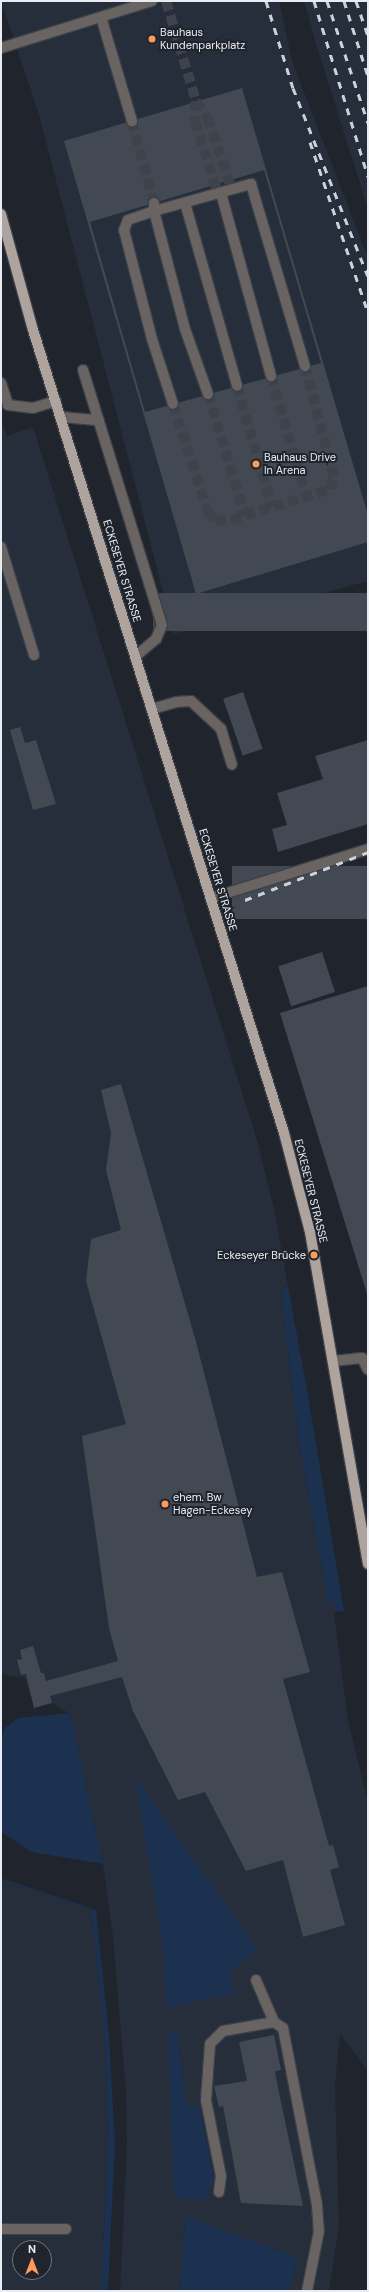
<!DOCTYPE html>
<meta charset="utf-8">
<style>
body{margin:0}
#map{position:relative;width:369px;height:2292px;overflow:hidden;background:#1f242d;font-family:"DM Sans",sans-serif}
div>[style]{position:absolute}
.built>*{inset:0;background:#262e3c}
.green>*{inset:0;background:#1c3050}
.building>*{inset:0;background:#424953;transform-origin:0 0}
.minor-tunnel>*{height:10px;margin-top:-5px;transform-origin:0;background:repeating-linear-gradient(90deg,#3d424b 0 10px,transparent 0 15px)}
.roads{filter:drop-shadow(1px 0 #3b4049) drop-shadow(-1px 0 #3b4049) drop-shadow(0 1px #3b4049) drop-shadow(0 -1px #3b4049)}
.minor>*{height:10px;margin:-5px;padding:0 5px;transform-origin:5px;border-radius:5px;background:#696461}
.major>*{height:10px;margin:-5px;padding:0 5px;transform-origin:5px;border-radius:5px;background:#afa49d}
.rail>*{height:3px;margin-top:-1.5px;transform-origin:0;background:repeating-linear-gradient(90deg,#ced2d8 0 7px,transparent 0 14px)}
.dots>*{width:11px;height:11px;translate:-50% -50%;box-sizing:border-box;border:2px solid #1f242d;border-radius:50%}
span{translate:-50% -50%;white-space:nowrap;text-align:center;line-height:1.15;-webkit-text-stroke:4px #1f242d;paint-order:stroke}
.poi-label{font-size:11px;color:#e9edf3}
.left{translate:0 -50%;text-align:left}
.right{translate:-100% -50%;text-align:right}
.street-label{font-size:11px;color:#e9edf3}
.frame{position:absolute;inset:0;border:2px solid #e9edf3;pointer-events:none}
.north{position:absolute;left:12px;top:2240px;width:40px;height:40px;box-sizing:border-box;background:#1f242d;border:1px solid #70747c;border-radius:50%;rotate:0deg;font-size:11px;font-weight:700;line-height:16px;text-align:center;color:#e9edf3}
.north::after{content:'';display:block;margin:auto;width:14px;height:18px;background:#ff9b5a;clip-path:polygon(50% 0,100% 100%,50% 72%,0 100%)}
</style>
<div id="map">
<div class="built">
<i style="clip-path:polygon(1px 1px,279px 1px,292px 61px,368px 258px,368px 581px,174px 634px,38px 111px)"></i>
<i style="clip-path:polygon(304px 1px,368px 1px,368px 209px,316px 44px)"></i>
<i style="clip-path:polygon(evenodd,1px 420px,7px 436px,33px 427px,257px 1140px,275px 1213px,288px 1286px,283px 1288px,282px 1300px,299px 1442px,328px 1602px,336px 1601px,337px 1612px,334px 1613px,348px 1720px,368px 1802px,368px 2071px,340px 2034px,335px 2085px,339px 2225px,329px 2291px,289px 2291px,298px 2257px,185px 2218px,180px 2291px,120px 2291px,127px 2145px,126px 2091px,113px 1937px,103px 1864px,70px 1714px,52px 1703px,34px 1708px,25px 1678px,1px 1674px,1px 420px,177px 2033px,187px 2108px,200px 2107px,214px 2179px,210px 2187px,174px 2198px,177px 2033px)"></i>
<i style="clip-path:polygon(evenodd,1px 1880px,91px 1910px,105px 2037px,108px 2143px,101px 2291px,1px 2291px,1px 1880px,20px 2248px,44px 2248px,44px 2272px,20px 2272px,20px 2248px)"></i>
</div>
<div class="green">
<i style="clip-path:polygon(288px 1286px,306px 1385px,344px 1611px,337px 1612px,335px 1602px,328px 1603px,299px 1442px,282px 1300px,283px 1288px)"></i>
<i style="clip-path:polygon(70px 1713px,103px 1864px,32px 1852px,1px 1832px,1px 1739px,5px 1728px,18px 1718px)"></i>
<i style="clip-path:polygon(135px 1776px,257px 1950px,230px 1972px,235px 1993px,166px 2008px,164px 1954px)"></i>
<i style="clip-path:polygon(1px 1878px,96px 1910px,109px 2035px,115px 2144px,108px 2291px,101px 2291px,108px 2143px,105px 2038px,91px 1910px,1px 1880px)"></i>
<i style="clip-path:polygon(168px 2033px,177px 2033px,187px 2107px,200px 2107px,214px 2179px,207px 2199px,174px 2198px)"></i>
<i style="clip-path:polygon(185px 2217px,298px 2257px,289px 2291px,180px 2291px)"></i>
</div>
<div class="building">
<i style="clip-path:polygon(evenodd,242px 88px,368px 515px,368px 542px,196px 594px,64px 141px,242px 88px,264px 170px,321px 363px,145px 412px,90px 222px,264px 170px)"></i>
<i style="left:368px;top:593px;width:38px;height:215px;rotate:90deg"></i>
<i style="left:243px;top:692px;width:60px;height:21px;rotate:71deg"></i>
<i style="clip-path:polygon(20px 727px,25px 743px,36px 740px,56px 804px,33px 810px,10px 730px)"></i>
<i style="clip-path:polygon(368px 740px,368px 824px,278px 852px,272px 829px,287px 825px,277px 793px,323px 779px,315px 756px)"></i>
<i style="left:368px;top:866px;width:53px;height:136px;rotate:90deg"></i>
<i style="left:322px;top:952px;width:42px;height:46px;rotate:72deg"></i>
<i style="clip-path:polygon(368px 986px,368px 1297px,280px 1013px)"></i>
<i style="clip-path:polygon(121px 1084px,195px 1338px,257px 1577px,282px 1572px,310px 1672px,283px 1679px,329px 1846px,333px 1845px,339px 1867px,330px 1870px,345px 1925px,303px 1937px,283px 1860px,246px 1871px,205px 1792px,178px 1800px,133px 1711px,122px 1677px,50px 1696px,52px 1703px,34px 1708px,26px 1674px,21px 1675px,17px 1660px,22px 1659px,20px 1650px,33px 1646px,41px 1673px,44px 1673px,46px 1681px,118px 1661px,109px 1628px,82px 1436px,126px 1424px,86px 1281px,91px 1239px,121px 1230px,106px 1170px,111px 1133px,101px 1090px)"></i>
<i style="clip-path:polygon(274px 2035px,281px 2070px,275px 2071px,278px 2088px,303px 2206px,241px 2203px,223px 2106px,219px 2107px,214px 2086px,247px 2081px,239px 2042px)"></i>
</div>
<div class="minor-tunnel">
<i style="left:166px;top:1px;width:104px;rotate:73.3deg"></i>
<i style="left:196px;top:101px;width:21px;rotate:55deg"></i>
<i style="left:208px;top:118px;width:76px;rotate:71.6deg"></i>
<i style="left:196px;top:101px;width:20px;rotate:93deg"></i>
<i style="left:195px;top:121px;width:77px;rotate:72.5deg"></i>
<i style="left:132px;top:121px;width:85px;rotate:75deg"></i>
<i style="left:271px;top:376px;width:126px;rotate:73.9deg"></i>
<i style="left:237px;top:386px;width:126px;rotate:73.9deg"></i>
<i style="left:208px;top:394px;width:127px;rotate:73deg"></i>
<i style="left:173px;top:404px;width:114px;rotate:72deg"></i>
<i style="left:208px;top:512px;width:12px;rotate:48deg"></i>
<i style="left:216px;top:521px;width:15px;rotate:-4deg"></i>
<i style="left:231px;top:520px;width:104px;rotate:-17.4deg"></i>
<i style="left:330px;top:489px;width:13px;rotate:-72deg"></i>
<i style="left:334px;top:477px;width:115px;rotate:-104.6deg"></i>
</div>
<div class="roads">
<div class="minor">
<i style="left:101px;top:17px;width:109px;rotate:73.4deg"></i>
<i style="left:1px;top:48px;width:158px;rotate:-17.3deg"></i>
<i style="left:221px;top:193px;width:190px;rotate:74.7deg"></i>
<i style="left:154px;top:203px;width:8px;rotate:90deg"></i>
<i style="left:154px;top:211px;width:28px;rotate:161deg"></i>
<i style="left:128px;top:220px;width:11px;rotate:112deg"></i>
<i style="left:124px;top:230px;width:113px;rotate:75.6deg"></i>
<i style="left:152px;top:339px;width:68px;rotate:72.1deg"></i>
<i style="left:185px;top:203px;width:190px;rotate:74.1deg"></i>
<i style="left:83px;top:370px;width:267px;rotate:72.8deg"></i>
<i style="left:162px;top:625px;width:15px;rotate:113deg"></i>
<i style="left:156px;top:639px;width:26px;rotate:140deg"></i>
<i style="left:1px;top:383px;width:23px;rotate:72deg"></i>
<i style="left:8px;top:405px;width:25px;rotate:7deg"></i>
<i style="left:33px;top:408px;width:24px;rotate:-17deg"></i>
<i style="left:208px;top:394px;width:69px;rotate:-109.5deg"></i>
<i style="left:185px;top:329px;width:122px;rotate:-104.7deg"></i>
<i style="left:154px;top:211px;width:101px;rotate:-15.6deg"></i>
<i style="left:251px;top:184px;width:190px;rotate:73.5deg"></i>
<i style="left:61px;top:417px;width:38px;rotate:5deg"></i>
<i style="left:1px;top:547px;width:113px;rotate:73deg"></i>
<i style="left:152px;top:709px;width:25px;rotate:-16deg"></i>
<i style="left:176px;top:702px;width:15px;rotate:-4deg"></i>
<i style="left:191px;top:701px;width:41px;rotate:43deg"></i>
<i style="left:221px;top:729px;width:37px;rotate:73deg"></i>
<i style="left:211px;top:898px;width:164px;rotate:-17.3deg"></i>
<i style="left:333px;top:1361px;width:29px;rotate:-6deg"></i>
<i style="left:362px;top:1358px;width:13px;rotate:63deg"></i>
<i style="left:256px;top:1980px;width:46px;rotate:66.8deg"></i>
<i style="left:274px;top:2022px;width:11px;rotate:34deg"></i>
<i style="left:283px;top:2028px;width:180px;rotate:79.1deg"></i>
<i style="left:317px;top:2205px;width:26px;rotate:86deg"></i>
<i style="left:319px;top:2231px;width:61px;rotate:101.3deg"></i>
<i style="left:219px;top:2192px;width:16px;rotate:-83deg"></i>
<i style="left:221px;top:2176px;width:77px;rotate:-101.2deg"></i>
<i style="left:206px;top:2100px;width:56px;rotate:-85.9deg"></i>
<i style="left:210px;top:2044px;width:18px;rotate:-45deg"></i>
<i style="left:223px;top:2031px;width:52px;rotate:-10deg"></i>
<i style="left:1px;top:2229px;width:65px"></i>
</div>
<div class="major">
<i style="left:1px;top:214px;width:120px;rotate:74.6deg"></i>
<i style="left:33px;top:330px;width:841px;rotate:72.64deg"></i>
<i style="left:284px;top:1133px;width:102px;rotate:75.3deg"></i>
<i style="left:310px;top:1232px;width:337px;rotate:80.1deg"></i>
</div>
</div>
<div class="rail">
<i style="left:266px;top:1px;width:91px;rotate:72.8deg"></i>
<i style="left:293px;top:88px;width:202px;rotate:68.3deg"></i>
<i style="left:314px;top:1px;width:184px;rotate:72.9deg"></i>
<i style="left:327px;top:1px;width:129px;rotate:71.4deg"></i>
<i style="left:344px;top:1px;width:79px;rotate:72.3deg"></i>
<i style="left:356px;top:1px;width:37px;rotate:71deg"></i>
<i style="left:310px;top:142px;width:180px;rotate:71.2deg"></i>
<i style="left:245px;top:900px;width:132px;rotate:-21.3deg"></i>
</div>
<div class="dots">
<i style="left:152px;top:39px;background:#ff9b5a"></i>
<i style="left:256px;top:464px;background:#ff9b5a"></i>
<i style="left:314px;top:1255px;background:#ff9b5a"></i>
<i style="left:165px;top:1504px;background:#ff9b5a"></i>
</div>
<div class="poi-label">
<span class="left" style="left:160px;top:39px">Bauhaus<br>Kundenparkplatz</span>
<span class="left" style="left:264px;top:464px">Bauhaus Drive<br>In Arena</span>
<span class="right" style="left:306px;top:1255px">Eckeseyer Brücke</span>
<span class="left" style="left:173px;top:1504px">ehem. Bw<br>Hagen-Eckesey</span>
</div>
<div class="street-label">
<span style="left:122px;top:571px;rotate:73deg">ECKESEYER STRASSE</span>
<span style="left:218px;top:880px;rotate:73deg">ECKESEYER STRASSE</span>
<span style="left:311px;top:1191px;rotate:76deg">ECKESEYER STRASSE</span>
</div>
<div class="frame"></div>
<div class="north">N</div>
</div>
